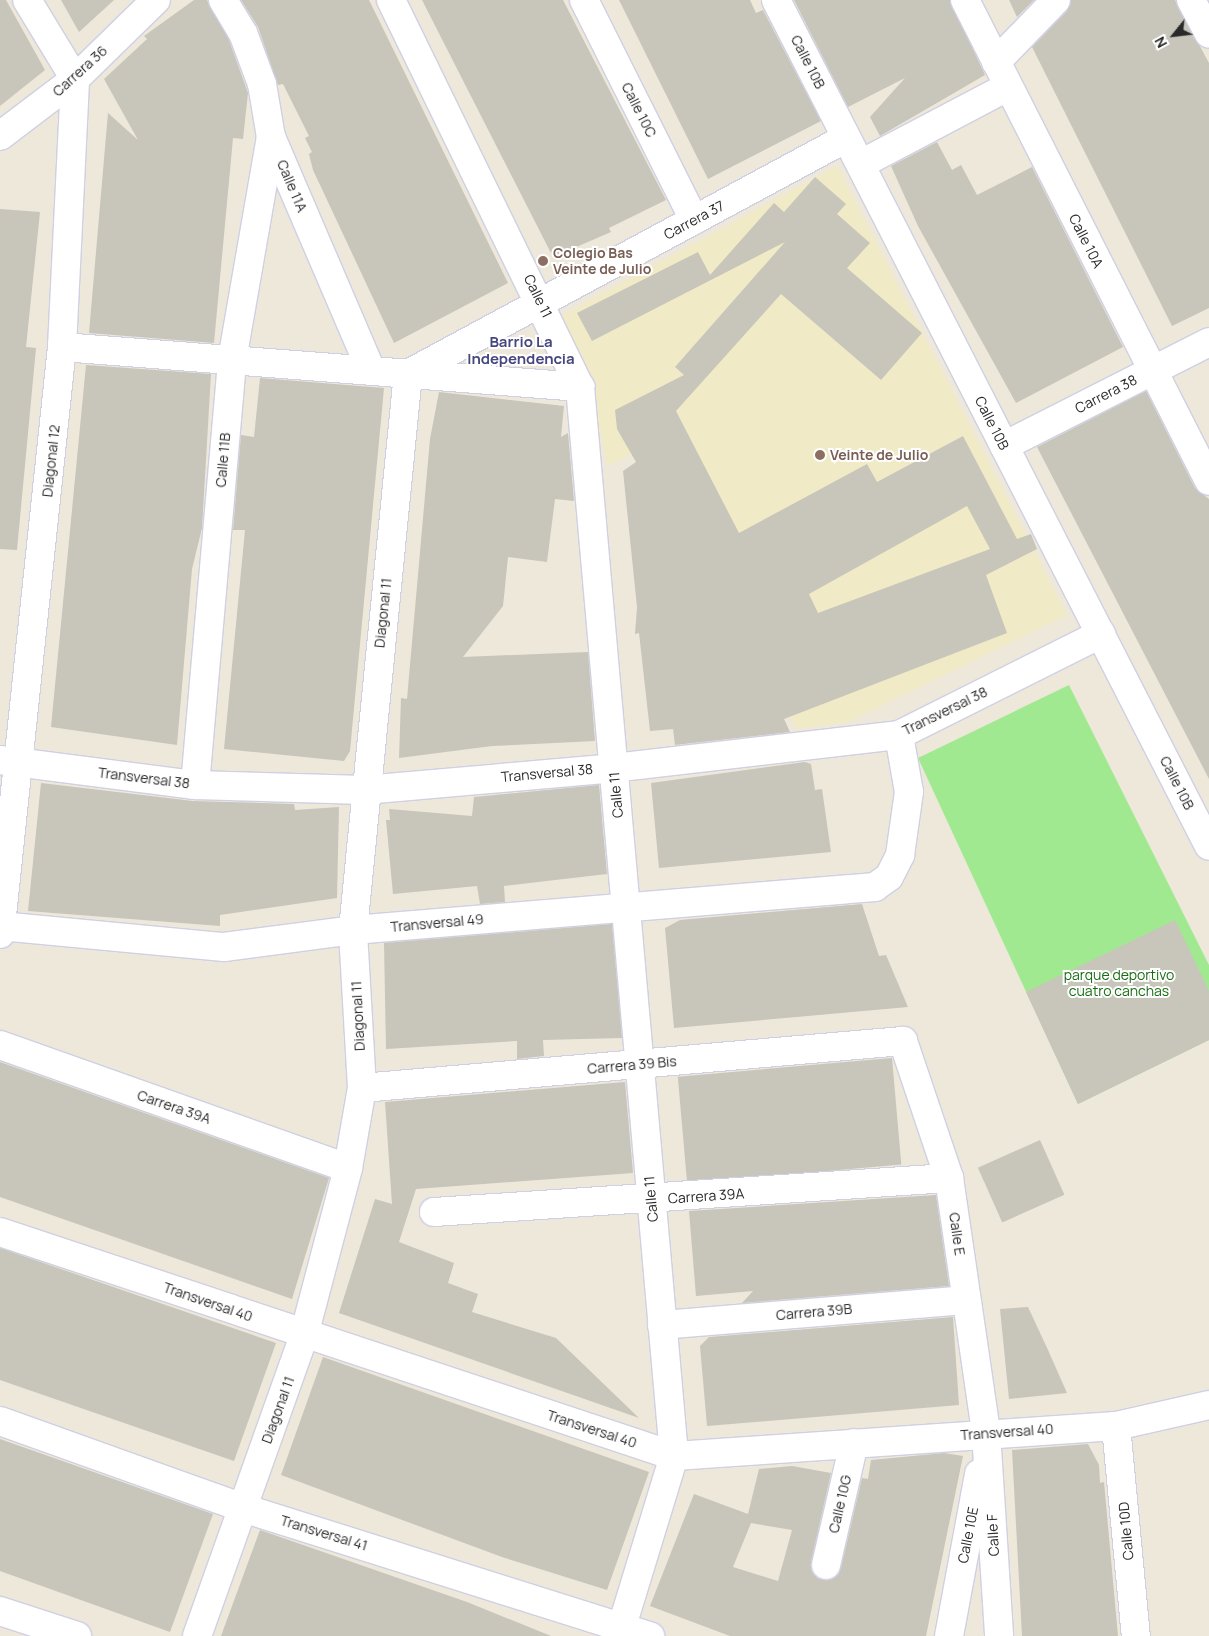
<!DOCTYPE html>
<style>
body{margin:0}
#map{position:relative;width:1209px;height:1636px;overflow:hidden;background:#ede8da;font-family:Manrope,sans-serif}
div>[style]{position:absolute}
.education>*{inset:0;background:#f1eac7}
.green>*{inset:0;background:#a1e991}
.building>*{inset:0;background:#c8c5ba;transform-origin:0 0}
.roads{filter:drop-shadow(1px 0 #cfd0e4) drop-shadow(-1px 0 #cfd0e4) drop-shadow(0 1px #cfd0e4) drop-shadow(0 -1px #cfd0e4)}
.minor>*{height:28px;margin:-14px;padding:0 14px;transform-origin:14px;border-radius:14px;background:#fff}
.dots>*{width:14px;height:14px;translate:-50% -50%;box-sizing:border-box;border:2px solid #fff;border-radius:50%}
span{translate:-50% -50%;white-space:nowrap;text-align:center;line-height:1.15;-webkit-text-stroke:4px #fff;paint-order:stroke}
.street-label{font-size:14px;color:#2a2a2a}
.education-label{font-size:14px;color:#785e54;font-weight:700}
.left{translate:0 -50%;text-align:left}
.park-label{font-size:14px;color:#186d13}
.neighbourhood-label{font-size:15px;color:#46477e;font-weight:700}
.north{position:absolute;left:1149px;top:10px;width:50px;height:50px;-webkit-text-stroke:4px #fff;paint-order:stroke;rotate:241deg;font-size:14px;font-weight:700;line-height:20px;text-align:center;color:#2a2a2a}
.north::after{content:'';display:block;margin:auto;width:18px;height:22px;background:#2a2a2a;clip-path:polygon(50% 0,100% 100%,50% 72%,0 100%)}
</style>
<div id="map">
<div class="education">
<i style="clip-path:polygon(837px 166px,1067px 615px,848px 722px,797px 729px,649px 445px,608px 466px,588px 386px,563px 315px)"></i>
</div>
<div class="green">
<i style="clip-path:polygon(1069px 685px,1209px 965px,1209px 1040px,1078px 1104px,918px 758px)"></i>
</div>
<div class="building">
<i style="clip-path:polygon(0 0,6px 0,45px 70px,0 106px)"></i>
<i style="clip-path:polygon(61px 0,114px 0,79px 32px)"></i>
<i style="clip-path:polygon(194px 0,207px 0,229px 40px,248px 93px,243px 139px,233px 138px,214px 343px,89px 333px,108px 113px,138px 140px,104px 79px,147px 39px,144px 36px)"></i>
<i style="clip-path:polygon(241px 0,369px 0,508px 283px,394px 343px,313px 170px,309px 154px,312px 152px,305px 138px,309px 136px,283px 84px,278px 85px,258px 27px)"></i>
<i style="clip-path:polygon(422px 0,563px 0,666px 200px,609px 228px,611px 232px,553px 257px)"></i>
<i style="clip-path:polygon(619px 0,750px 0,756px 13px,763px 10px,821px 121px,708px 179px)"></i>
<i style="clip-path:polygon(794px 0,950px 0,985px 75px,880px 136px,870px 117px,905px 78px,848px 107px)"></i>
<i style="clip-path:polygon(1009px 0,1034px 0,1017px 17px)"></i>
<i style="clip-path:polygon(1071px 0,1175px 0,1209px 63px,1209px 308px,1172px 326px,1032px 47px,1067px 11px)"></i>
<i style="clip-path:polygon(937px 142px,952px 170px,961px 165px,977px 195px,1032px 167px,1123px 347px,1016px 403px,918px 226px,891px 166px)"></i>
<i style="clip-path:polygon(evenodd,815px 177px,846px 204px,837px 214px,870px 243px,847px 268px,922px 333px,881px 380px,781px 294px,676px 411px,739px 533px,867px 464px,877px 482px,963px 436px,1017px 539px,1031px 534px,1037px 549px,986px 575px,1007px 633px,784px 719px,790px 732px,675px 745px,673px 729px,650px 731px,639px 633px,635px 634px,637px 607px,623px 471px,636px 462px,617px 429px,615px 410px,684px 375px,675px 367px,785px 242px,592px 341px,577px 313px,698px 252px,710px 275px,774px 203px,784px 212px,815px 177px,967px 506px,990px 549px,818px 613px,809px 594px,967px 506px)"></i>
<i style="clip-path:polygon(0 209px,40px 212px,26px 347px,36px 348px,17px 550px,0 549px)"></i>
<i style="clip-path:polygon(86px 365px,211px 374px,202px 528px,192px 569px,177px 745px,51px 727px)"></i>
<i style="clip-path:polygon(260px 378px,384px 388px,350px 751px,344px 761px,224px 749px,245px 530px,233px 530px,241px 435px,254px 437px)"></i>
<i style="clip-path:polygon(1146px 391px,1195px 488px,1209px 499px,1209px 779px,1037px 447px)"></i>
<i style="clip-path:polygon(439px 392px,564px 406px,561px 437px,568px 433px,574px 501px,555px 499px,547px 562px,508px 557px,503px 606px,463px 657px,588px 652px,595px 741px,492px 746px,399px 758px,401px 698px,407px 699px,430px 439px)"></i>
<i style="clip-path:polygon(805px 762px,811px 764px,815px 790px,822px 789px,831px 852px,659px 868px,651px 783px)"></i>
<i style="clip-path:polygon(41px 783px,193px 801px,294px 804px,295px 810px,339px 807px,337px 898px,220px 915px,220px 926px,28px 911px)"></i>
<i style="clip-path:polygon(599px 785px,607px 874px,504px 886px,505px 902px,480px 904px,477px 886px,393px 894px,386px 820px,390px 820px,389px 809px,472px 816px,474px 797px)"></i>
<i style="clip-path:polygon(862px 904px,879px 956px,886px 955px,908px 1007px,674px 1028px,665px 928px,680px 920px)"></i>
<i style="clip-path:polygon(1175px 920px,1209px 991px,1209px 1040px,1078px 1104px,1026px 992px)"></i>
<i style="clip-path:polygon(612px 924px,622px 1038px,543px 1040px,544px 1056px,517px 1059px,517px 1041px,386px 1049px,384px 943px)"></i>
<i style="left:892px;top:1058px;width:107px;height:215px;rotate:85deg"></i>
<i style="clip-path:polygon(0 1062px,329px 1178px,292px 1299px,0 1197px)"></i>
<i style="clip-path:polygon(625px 1082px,633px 1173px,416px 1189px,399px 1242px,454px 1263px,448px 1283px,478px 1294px,472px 1312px,556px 1338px,639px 1418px,339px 1313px,375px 1199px,392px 1204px,385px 1102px)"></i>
<i style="left:1040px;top:1140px;width:60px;height:68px;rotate:66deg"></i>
<i style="clip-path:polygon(936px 1195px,949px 1286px,742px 1303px,753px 1291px,696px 1296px,689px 1211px)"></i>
<i style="clip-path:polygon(0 1248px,276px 1343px,234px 1461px,0 1380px)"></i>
<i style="clip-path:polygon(1028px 1307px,1048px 1350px,1067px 1393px,1009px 1399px,1000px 1309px)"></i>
<i style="clip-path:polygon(953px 1317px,959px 1405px,707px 1426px,700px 1346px,709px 1337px)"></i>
<i style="clip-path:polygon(323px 1357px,649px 1472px,607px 1590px,502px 1557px,281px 1475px)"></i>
<i style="clip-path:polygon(0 1439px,213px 1514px,170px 1632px,0 1571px)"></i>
<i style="clip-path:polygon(1088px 1444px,1099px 1465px,1100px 1483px,1104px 1482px,1118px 1636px,1022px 1636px,1012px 1450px)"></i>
<i style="clip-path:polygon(evenodd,944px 1453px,963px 1456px,926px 1636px,730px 1636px,650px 1606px,694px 1494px,748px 1514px,759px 1469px,792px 1466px,831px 1473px,811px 1562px,815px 1576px,830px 1580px,841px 1568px,862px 1478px,868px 1479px,871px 1460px,944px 1453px,751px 1523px,792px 1530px,778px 1581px,733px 1567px,751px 1523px)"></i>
<i style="clip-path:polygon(260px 1530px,467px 1602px,551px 1636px,221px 1636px)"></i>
</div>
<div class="roads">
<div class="minor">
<i style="left:223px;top:0;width:39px;rotate:59deg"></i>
<i style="left:243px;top:33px;width:54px;rotate:69.6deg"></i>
<i style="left:262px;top:84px;width:54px;rotate:80.4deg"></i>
<i style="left:271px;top:137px;width:254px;rotate:66.8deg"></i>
<i style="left:391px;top:0;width:431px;rotate:64deg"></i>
<i style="left:580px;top:387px;width:1073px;rotate:84.97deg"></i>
<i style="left:674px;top:1456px;width:178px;rotate:107deg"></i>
<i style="left:584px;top:0;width:246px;rotate:63.4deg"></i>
<i style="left:776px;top:0;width:950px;rotate:62.9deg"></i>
<i style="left:965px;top:0;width:539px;rotate:63.1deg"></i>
<i style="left:1191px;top:0;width:38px;rotate:62deg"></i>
<i style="left:996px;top:62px;width:86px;rotate:-45.9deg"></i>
<i style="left:0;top:136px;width:94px;rotate:-37.2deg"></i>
<i style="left:75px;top:79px;width:113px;rotate:-44.3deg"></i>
<i style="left:861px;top:164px;width:165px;rotate:-27.8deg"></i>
<i style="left:62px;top:347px;width:520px;rotate:4.42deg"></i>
<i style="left:408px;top:374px;width:498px;rotate:-28.3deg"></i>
<i style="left:1004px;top:446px;width:230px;rotate:-26.9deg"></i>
<i style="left:0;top:760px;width:197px;rotate:7.3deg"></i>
<i style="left:195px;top:785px;width:169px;rotate:1.7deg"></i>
<i style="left:364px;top:790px;width:250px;rotate:-5deg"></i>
<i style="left:613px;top:768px;width:288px;rotate:-6.6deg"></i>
<i style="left:899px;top:735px;width:226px;rotate:-26.6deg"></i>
<i style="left:195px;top:785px;width:427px;rotate:-85deg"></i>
<i style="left:232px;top:360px;width:226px;rotate:-80.1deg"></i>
<i style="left:0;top:926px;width:225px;rotate:5.4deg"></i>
<i style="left:224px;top:947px;width:130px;rotate:-7.5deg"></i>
<i style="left:353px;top:930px;width:524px;rotate:-4.71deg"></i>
<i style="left:875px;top:887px;width:17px;rotate:-36deg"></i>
<i style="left:889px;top:877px;width:25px;rotate:-63deg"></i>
<i style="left:900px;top:855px;width:64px;rotate:-81.9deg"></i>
<i style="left:909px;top:792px;width:58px;rotate:-100deg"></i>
<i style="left:0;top:934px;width:590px;rotate:-83.97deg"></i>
<i style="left:62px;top:347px;width:268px;rotate:-87.2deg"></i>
<i style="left:75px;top:79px;width:92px;rotate:-121.3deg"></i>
<i style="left:0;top:1045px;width:369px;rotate:19.5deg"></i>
<i style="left:362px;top:1088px;width:543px;rotate:-4.97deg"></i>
<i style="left:903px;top:1041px;width:145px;rotate:71.4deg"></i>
<i style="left:949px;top:1178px;width:258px;rotate:81.7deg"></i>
<i style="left:986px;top:1433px;width:203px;rotate:86.3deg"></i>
<i style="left:434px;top:1212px;width:516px;rotate:-3.78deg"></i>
<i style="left:0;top:1232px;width:710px;rotate:18.38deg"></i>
<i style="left:674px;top:1456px;width:443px;rotate:-3.9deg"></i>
<i style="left:1116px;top:1426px;width:95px;rotate:-12.7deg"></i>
<i style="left:662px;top:1325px;width:305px;rotate:-4.7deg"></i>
<i style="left:0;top:1421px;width:258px;rotate:19.7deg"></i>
<i style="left:243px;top:1508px;width:427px;rotate:17.5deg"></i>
<i style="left:1116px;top:1426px;width:211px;rotate:84.6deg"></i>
<i style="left:826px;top:1565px;width:125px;rotate:-77.1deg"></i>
<i style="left:0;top:1611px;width:81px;rotate:18deg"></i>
<i style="left:197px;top:1636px;width:319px;rotate:-70.4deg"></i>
<i style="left:304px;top:1335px;width:173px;rotate:-75.2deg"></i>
<i style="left:348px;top:1168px;width:81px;rotate:-80.1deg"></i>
<i style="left:362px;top:1088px;width:158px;rotate:-93.3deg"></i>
<i style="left:353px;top:930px;width:559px;rotate:-84.35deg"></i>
<i style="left:949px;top:1636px;width:165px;rotate:-79.5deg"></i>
</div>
</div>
<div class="dots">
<i style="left:543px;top:261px;background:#8d6e63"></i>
<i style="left:820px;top:455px;background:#8d6e63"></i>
</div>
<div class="street-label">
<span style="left:808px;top:62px;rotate:63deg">Calle 10B</span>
<span style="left:80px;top:71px;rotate:-42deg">Carrera 36</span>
<span style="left:639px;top:110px;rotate:63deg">Calle 10C</span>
<span style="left:292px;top:186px;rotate:67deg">Calle 11A</span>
<span style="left:694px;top:220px;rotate:-28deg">Carrera 37</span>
<span style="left:1086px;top:241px;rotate:63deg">Calle 10A</span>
<span style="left:538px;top:296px;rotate:64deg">Calle 11</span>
<span style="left:1106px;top:394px;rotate:-27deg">Carrera 38</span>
<span style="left:992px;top:423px;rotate:63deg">Calle 10B</span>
<span style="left:223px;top:460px;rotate:-85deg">Calle 11B</span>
<span style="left:51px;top:461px;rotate:-84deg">Diagonal 12</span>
<span style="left:383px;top:613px;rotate:-84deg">Diagonal 11</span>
<span style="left:945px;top:711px;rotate:-26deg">Transversal 38</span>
<span style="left:547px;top:773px;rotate:-5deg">Transversal 38</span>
<span style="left:144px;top:778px;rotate:7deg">Transversal 38</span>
<span style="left:1177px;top:783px;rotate:63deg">Calle 10B</span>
<span style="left:616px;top:795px;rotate:-95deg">Calle 11</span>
<span style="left:437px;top:923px;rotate:-5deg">Transversal 49</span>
<span style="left:358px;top:1016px;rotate:-93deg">Diagonal 11</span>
<span style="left:632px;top:1065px;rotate:-5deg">Carrera 39 Bis</span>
<span style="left:174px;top:1107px;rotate:19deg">Carrera 39A</span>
<span style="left:706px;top:1196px;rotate:-4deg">Carrera 39A</span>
<span style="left:651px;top:1199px;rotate:-95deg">Calle 11</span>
<span style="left:957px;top:1234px;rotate:82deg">Calle E</span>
<span style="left:208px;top:1302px;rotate:19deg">Transversal 40</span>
<span style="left:814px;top:1312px;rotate:-5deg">Carrera 39B</span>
<span style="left:278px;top:1410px;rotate:-70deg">Diagonal 11</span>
<span style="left:592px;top:1429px;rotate:18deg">Transversal 40</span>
<span style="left:1007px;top:1432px;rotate:-4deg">Transversal 40</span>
<span style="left:840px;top:1504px;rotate:-77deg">Calle 10G</span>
<span style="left:1126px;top:1531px;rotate:-95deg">Calle 10D</span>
<span style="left:324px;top:1533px;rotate:17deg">Transversal 41</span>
<span style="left:968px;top:1535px;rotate:-79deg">Calle 10E</span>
<span style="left:993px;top:1535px;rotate:-93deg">Calle F</span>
</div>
<div class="education-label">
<span class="left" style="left:553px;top:261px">Colegio Bas<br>Veinte de Julio</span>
<span class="left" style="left:830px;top:455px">Veinte de Julio</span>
</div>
<div class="park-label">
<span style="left:1119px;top:983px">parque deportivo<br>cuatro canchas</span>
</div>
<div class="neighbourhood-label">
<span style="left:521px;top:350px">Barrio La<br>Independencia</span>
</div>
<div class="north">N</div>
</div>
